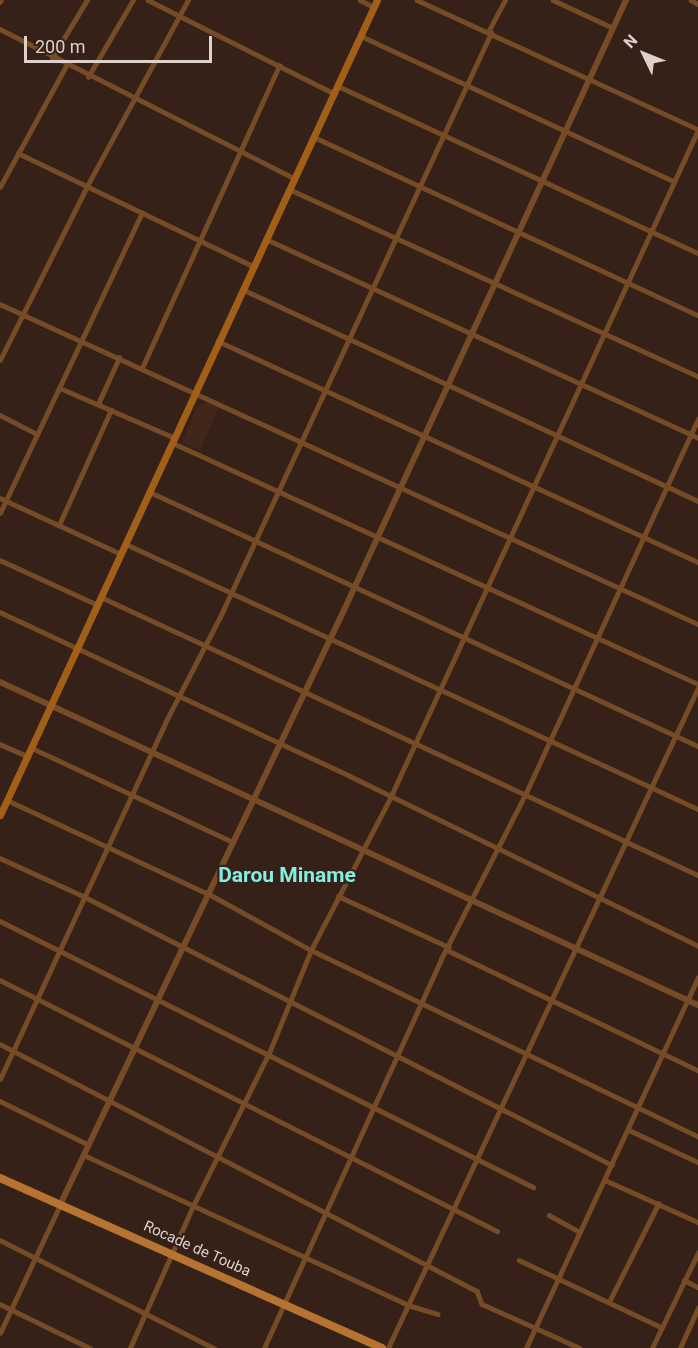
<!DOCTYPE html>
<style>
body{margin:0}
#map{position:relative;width:698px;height:1348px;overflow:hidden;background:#352118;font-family:Roboto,sans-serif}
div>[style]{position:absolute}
.built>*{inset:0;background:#41271b}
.minor>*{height:4.5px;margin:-2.25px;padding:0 2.25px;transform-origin:2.25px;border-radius:2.25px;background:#754c25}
.tertiary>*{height:6px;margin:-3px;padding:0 3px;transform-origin:3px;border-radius:3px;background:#754c25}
.secondary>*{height:7px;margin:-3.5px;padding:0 3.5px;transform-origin:3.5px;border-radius:3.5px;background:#a15f17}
.primary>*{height:8px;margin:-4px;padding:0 4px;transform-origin:4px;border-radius:4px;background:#b77331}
span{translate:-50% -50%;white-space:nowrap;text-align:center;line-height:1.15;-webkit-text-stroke:4.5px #352118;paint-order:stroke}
.street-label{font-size:15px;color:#ded0ca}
.district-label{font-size:21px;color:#84eee3;font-weight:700}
.north{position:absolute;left:614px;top:24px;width:60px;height:60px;-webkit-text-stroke:4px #352118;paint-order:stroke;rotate:313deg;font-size:16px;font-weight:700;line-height:24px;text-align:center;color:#ded0ca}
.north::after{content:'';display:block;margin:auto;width:21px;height:27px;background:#ded0ca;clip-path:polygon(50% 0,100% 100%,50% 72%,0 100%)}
.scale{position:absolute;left:24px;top:36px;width:188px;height:27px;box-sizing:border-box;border:3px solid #ded0ca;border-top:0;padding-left:8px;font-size:18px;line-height:21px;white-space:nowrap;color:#ded0ca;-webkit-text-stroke:4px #352118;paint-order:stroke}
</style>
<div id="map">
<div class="built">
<i style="clip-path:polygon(207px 401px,219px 406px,200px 450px,182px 442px,196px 408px)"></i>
</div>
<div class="minor">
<i style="left:148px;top:0;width:209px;rotate:26.7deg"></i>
<i style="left:360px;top:0;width:16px;rotate:27deg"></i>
<i style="left:417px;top:0;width:309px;rotate:24.7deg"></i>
<i style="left:553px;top:0;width:66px;rotate:25deg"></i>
<i style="left:691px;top:0;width:8px;rotate:30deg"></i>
<i style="left:0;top:29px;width:330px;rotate:26.9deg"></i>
<i style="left:488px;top:32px;width:36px;rotate:-62deg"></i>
<i style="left:361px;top:36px;width:345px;rotate:24.9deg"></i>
<i style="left:52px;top:58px;width:68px;rotate:-58.9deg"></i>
<i style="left:88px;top:77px;width:89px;rotate:-59.7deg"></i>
<i style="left:338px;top:86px;width:397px;rotate:24.9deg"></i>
<i style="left:314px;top:137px;width:423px;rotate:24.9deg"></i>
<i style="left:18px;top:153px;width:261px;rotate:25.7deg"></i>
<i style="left:0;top:187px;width:138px;rotate:-61.4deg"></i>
<i style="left:289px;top:189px;width:450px;rotate:24.6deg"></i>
<i style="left:266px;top:239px;width:476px;rotate:24.7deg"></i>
<i style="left:242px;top:289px;width:503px;rotate:24.93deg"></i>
<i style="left:0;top:304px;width:768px;rotate:24.63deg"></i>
<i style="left:218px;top:341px;width:528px;rotate:24.72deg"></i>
<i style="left:0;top:360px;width:195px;rotate:-63.4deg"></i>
<i style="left:87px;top:186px;width:212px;rotate:-61.5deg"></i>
<i style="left:142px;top:368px;width:332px;rotate:-65.6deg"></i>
<i style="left:60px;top:388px;width:125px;rotate:23.5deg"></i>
<i style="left:98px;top:404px;width:51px;rotate:-65.5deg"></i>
<i style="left:0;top:415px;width:42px;rotate:27.2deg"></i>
<i style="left:173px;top:443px;width:578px;rotate:24.66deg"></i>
<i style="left:150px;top:492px;width:604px;rotate:24.87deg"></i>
<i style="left:0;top:498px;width:133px;rotate:24.8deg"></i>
<i style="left:0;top:513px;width:332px;rotate:-64.7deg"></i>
<i style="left:59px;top:525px;width:126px;rotate:-65.7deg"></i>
<i style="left:126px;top:544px;width:630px;rotate:24.86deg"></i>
<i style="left:0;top:560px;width:108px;rotate:24.7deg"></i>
<i style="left:101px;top:597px;width:659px;rotate:24.97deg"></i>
<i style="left:0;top:612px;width:387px;rotate:25.1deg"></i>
<i style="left:350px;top:776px;width:387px;rotate:26deg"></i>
<i style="left:0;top:744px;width:30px;rotate:24deg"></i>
<i style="left:32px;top:748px;width:222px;rotate:25.1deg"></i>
<i style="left:7px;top:800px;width:223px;rotate:25deg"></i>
<i style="left:209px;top:894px;width:116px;rotate:28.8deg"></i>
<i style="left:311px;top:950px;width:429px;rotate:25.7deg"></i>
<i style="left:0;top:858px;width:94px;rotate:24.6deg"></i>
<i style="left:85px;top:897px;width:591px;rotate:26.96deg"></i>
<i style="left:338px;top:896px;width:122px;rotate:24.7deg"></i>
<i style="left:0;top:921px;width:596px;rotate:26.52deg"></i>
<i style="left:447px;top:950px;width:278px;rotate:25.6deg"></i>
<i style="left:0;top:980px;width:557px;rotate:26.8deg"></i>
<i style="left:0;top:1044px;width:537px;rotate:27.38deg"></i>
<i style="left:477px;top:1291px;width:14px;rotate:69deg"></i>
<i style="left:482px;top:1304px;width:107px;rotate:24.2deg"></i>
<i style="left:0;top:1079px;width:392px;rotate:-65.1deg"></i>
<i style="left:165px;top:723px;width:119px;rotate:-62.6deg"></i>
<i style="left:220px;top:617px;width:644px;rotate:-65.11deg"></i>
<i style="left:0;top:1101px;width:99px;rotate:26.3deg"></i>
<i style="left:629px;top:1130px;width:76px;rotate:24.9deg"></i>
<i style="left:84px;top:1155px;width:357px;rotate:24.8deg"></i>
<i style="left:408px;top:1305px;width:31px;rotate:17deg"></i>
<i style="left:605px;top:1180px;width:102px;rotate:24.3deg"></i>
<i style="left:549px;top:1215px;width:35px;rotate:29deg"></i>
<i style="left:0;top:1240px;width:240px;rotate:26.8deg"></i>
<i style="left:519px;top:1260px;width:157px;rotate:25.3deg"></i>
<i style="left:684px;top:1280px;width:16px;rotate:27deg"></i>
<i style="left:609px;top:1302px;width:110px;rotate:-63.4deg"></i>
<i style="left:0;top:1304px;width:100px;rotate:26.1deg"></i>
<i style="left:0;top:1333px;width:141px;rotate:-64.9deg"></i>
<i style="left:130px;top:1348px;width:155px;rotate:-66.1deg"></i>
<i style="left:193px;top:1206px;width:171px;rotate:-63.6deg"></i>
<i style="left:269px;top:1053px;width:111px;rotate:-67.8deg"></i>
<i style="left:311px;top:950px;width:174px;rotate:-62.5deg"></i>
<i style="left:391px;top:796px;width:733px;rotate:-65.25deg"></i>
<i style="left:264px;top:1348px;width:427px;rotate:-65.5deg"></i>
<i style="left:441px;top:959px;width:184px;rotate:-62.9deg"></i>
<i style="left:525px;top:795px;width:414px;rotate:-65.3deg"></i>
<i style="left:388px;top:1348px;width:729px;rotate:-64.84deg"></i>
<i style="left:526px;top:1348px;width:408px;rotate:-65.1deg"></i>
<i style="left:652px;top:1348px;width:106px;rotate:-64.2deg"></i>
<i style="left:680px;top:1348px;width:44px;rotate:-65.8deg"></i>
</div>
<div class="tertiary">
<i style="left:0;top:2px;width:2px;rotate:-63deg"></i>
<i style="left:0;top:682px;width:769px;rotate:24.83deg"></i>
<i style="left:60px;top:1205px;width:662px;rotate:-64.48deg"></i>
<i style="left:345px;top:608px;width:670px;rotate:-65.19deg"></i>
</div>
<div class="secondary">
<i style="left:0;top:815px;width:898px;rotate:-65.18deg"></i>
</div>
<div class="primary">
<i style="left:0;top:1178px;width:418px;rotate:24deg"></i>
</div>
<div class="street-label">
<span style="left:197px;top:1249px;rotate:24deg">Rocade de Touba</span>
</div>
<div class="district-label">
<span style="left:287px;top:875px">Darou Miname</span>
</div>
<div class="north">N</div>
<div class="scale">200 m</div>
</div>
